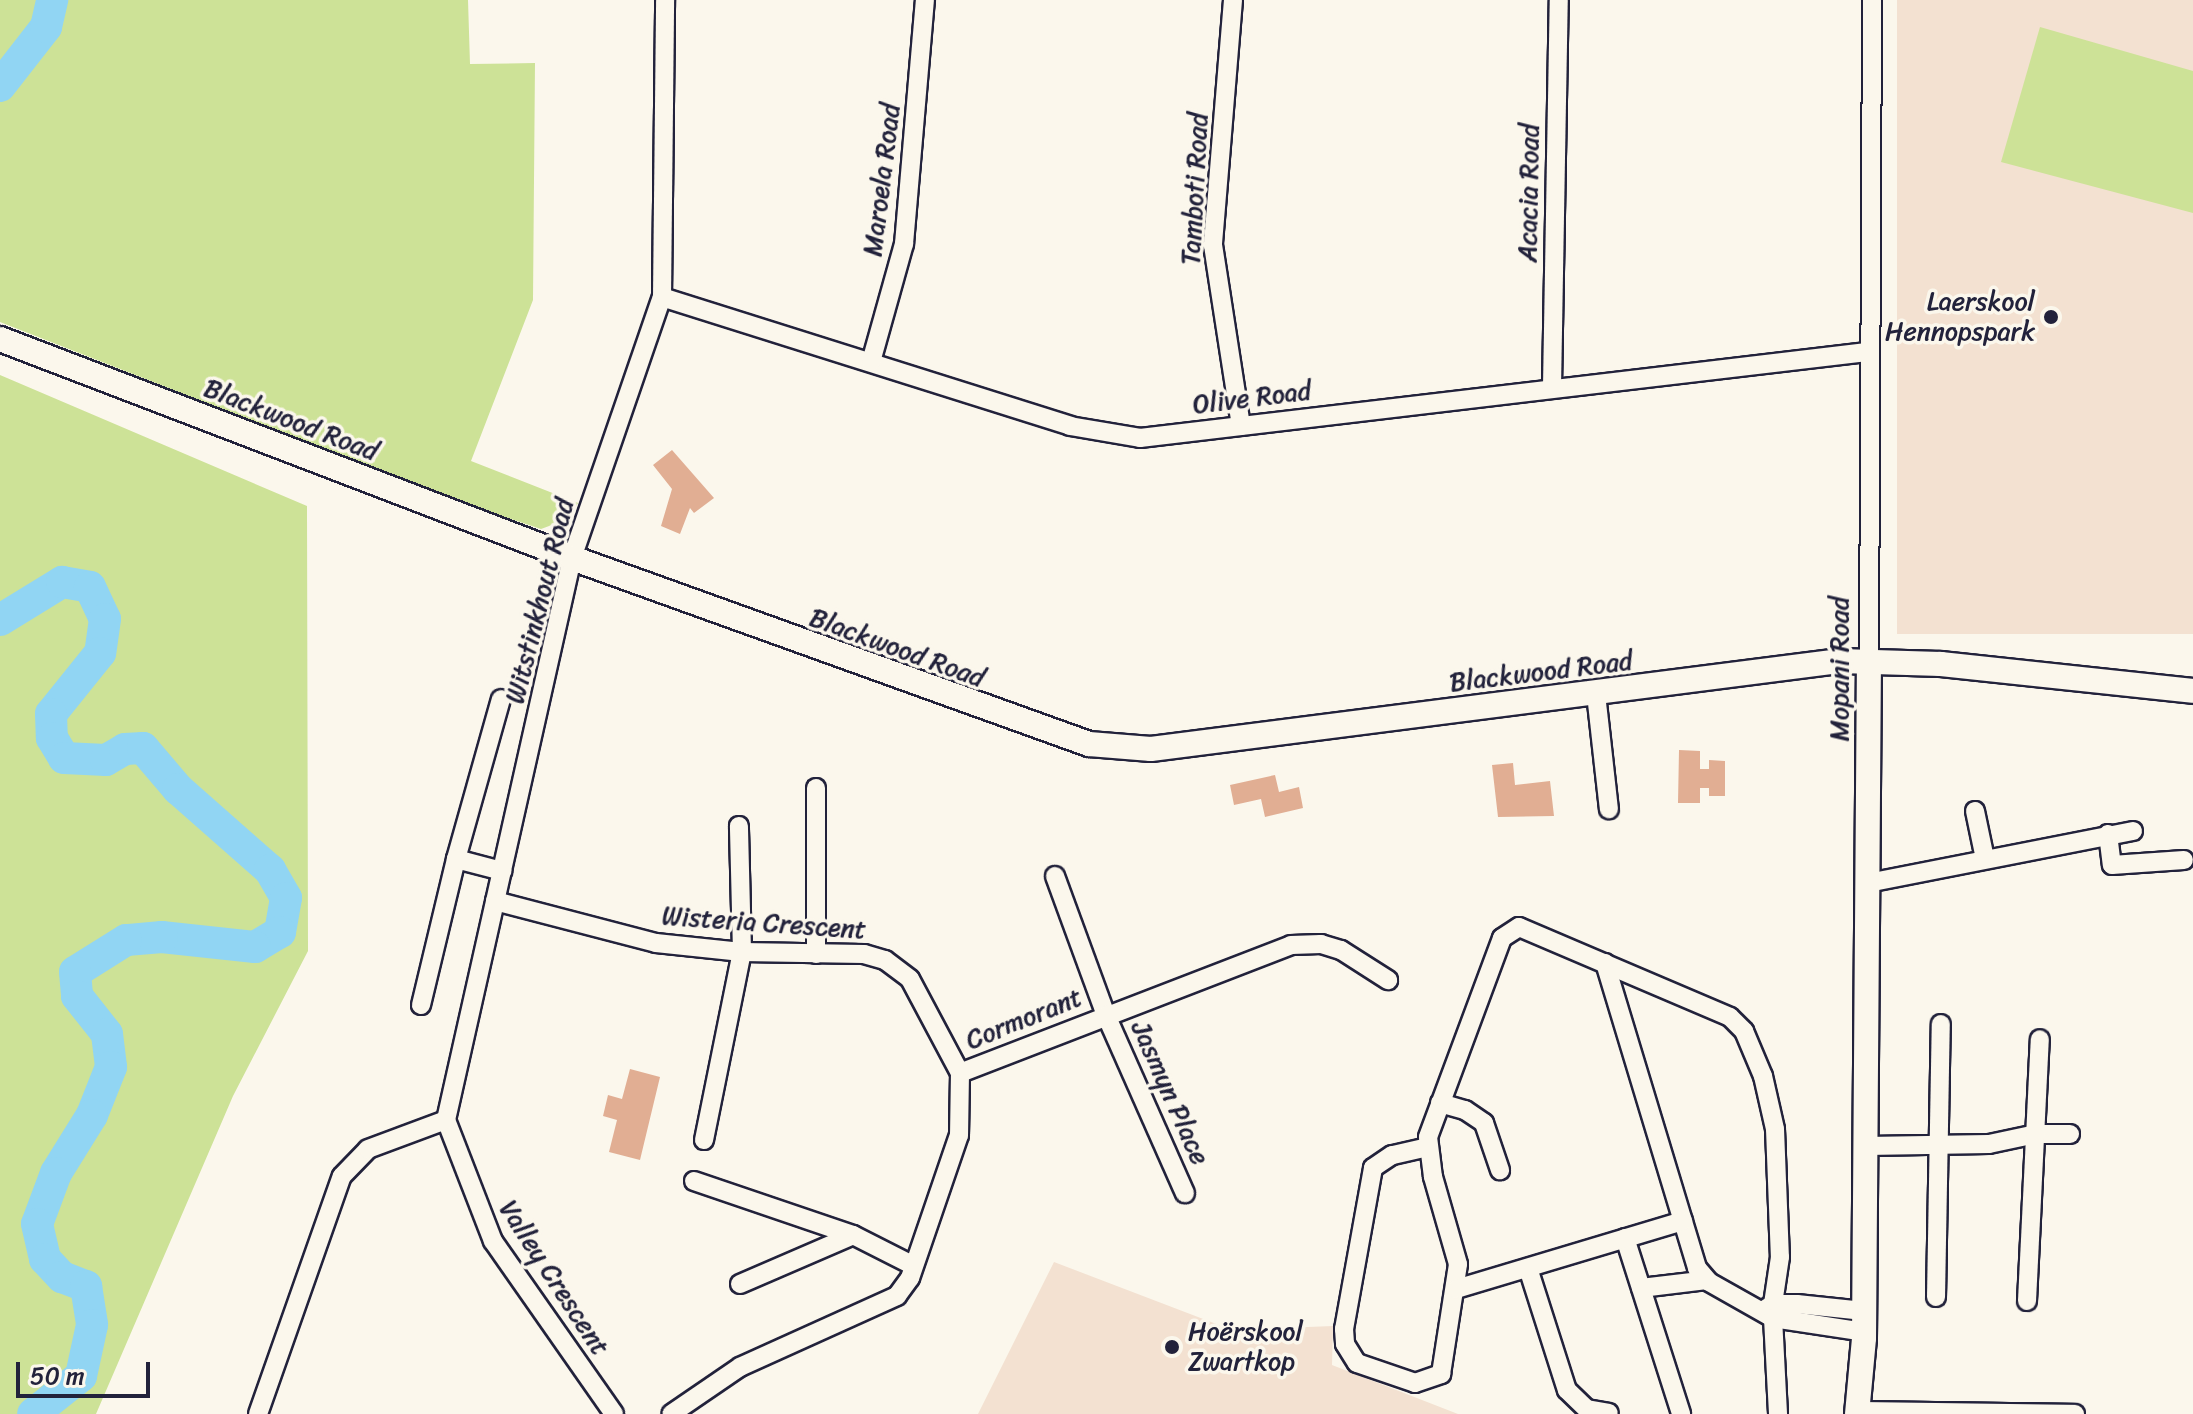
<!DOCTYPE html>
<meta charset="utf-8">
<style>
body{margin:0}
#map{position:relative;width:2193px;height:1414px;overflow:hidden;background:#fbf7ec;font-family:Sriracha,sans-serif}
div>[style]{position:absolute}
.built>*{inset:0;background:#f3e1d1;transform-origin:0 0}
.green>*{inset:0;background:#cde297}
.river>*{height:32px;margin:-16px;padding:0 16px;transform-origin:16px;border-radius:16px;background:#91d5f3}
.building>*{inset:0;background:#e1ae93}
.roads{filter:drop-shadow(2px 0 #22223b) drop-shadow(-2px 0 #22223b) drop-shadow(0 2px #22223b) drop-shadow(0 -2px #22223b)}
.street>*{height:18px;margin:-9px;padding:0 9px;transform-origin:9px;border-radius:9px;background:#fbf7ec}
.secondary>*{height:24px;margin:-12px;padding:0 12px;transform-origin:12px;border-radius:12px;background:#fbf7ec}
.dots>*{width:22px;height:22px;translate:-50% -50%;box-sizing:border-box;border:4px solid #fbf7ec;border-radius:50%}
span{translate:-50% -50%;white-space:nowrap;text-align:center;line-height:1.15;-webkit-text-stroke:7px #fbf7ec;paint-order:stroke}
.street-label{font-size:26px;color:#22223b}
.poi-label{font-size:26px;color:#22223b}
.right{translate:-100% -50%;text-align:right}
.left{translate:0 -50%;text-align:left}
.scale{position:absolute;left:16px;top:1362px;width:134px;height:36px;box-sizing:border-box;border:4px solid #22223b;border-top:0;padding-left:10px;font-size:24px;line-height:28px;white-space:nowrap;color:#22223b;-webkit-text-stroke:6px #fbf7ec;paint-order:stroke}
</style>
<div id="map">
<div class="built">
<i style="left:1897px;top:0;width:296px;height:634px"></i>
<i style="clip-path:polygon(1054px 1262px,1232px 1330px,1333px 1326px,1332px 1365px,1458px 1414px,978px 1414px)"></i>
</div>
<div class="green">
<i style="clip-path:polygon(0 0,468px 0,470px 64px,535px 63px,533px 300px,471px 461px,578px 503px,568px 519px,541px 529px,454px 500px,0 322px)"></i>
<i style="clip-path:polygon(2040px 27px,2193px 71px,2193px 213px,2001px 162px)"></i>
<i style="clip-path:polygon(0 375px,307px 506px,308px 951px,233px 1096px,96px 1414px,0 1414px)"></i>
</div>
<div class="river">
<i style="left:0;top:86px;width:75px;rotate:-52.1deg"></i>
<i style="left:46px;top:27px;width:28px;rotate:-77deg"></i>
<i style="left:0;top:620px;width:73px;rotate:-31.5deg"></i>
<i style="left:62px;top:582px;width:28px;rotate:10deg"></i>
<i style="left:90px;top:587px;width:35px;rotate:65deg"></i>
<i style="left:105px;top:619px;width:34px;rotate:98deg"></i>
<i style="left:100px;top:653px;width:78px;rotate:128.8deg"></i>
<i style="left:51px;top:714px;width:24px;rotate:88deg"></i>
<i style="left:52px;top:738px;width:23px;rotate:59deg"></i>
<i style="left:64px;top:758px;width:42px;rotate:2.7deg"></i>
<i style="left:106px;top:760px;width:22px;rotate:-30deg"></i>
<i style="left:125px;top:749px;width:18px;rotate:-3deg"></i>
<i style="left:143px;top:748px;width:54px;rotate:49.5deg"></i>
<i style="left:178px;top:789px;width:123px;rotate:41.4deg"></i>
<i style="left:270px;top:870px;width:32px;rotate:60deg"></i>
<i style="left:286px;top:898px;width:35px;rotate:100deg"></i>
<i style="left:280px;top:932px;width:29px;rotate:149deg"></i>
<i style="left:255px;top:947px;width:94px;rotate:-173.9deg"></i>
<i style="left:162px;top:937px;width:36px;rotate:175deg"></i>
<i style="left:126px;top:940px;width:60px;rotate:147.9deg"></i>
<i style="left:75px;top:972px;width:24px;rotate:85deg"></i>
<i style="left:77px;top:996px;width:48px;rotate:51.7deg"></i>
<i style="left:107px;top:1034px;width:33px;rotate:83deg"></i>
<i style="left:111px;top:1067px;width:52px;rotate:111.6deg"></i>
<i style="left:92px;top:1115px;width:68px;rotate:121.8deg"></i>
<i style="left:56px;top:1173px;width:54px;rotate:110.4deg"></i>
<i style="left:37px;top:1224px;width:36px;rotate:77deg"></i>
<i style="left:45px;top:1259px;width:25px;rotate:47deg"></i>
<i style="left:62px;top:1277px;width:26px;rotate:21deg"></i>
<i style="left:86px;top:1286px;width:39px;rotate:81deg"></i>
<i style="left:92px;top:1325px;width:52px;rotate:102.2deg"></i>
<i style="left:81px;top:1376px;width:61px;rotate:141.6deg"></i>
</div>
<div class="building">
<i style="clip-path:polygon(672px 450px,714px 498px,694px 513px,690px 508px,680px 534px,661px 526px,672px 489px,653px 465px)"></i>
<i style="clip-path:polygon(1679px 750px,1700px 751px,1700px 769px,1709px 769px,1709px 760px,1725px 761px,1725px 796px,1709px 796px,1709px 788px,1700px 788px,1700px 803px,1678px 803px)"></i>
<i style="clip-path:polygon(1513px 763px,1515px 785px,1550px 781px,1554px 816px,1498px 817px,1492px 765px)"></i>
<i style="clip-path:polygon(1275px 775px,1279px 792px,1299px 787px,1303px 808px,1265px 817px,1261px 799px,1234px 805px,1230px 785px)"></i>
<i style="clip-path:polygon(630px 1069px,660px 1077px,640px 1160px,609px 1152px,617px 1120px,603px 1116px,608px 1095px,622px 1099px)"></i>
</div>
<div class="roads">
<div class="street">
<i style="left:1233px;top:0;width:246px;rotate:94.7deg"></i>
<i style="left:1213px;top:245px;width:183px;rotate:81.2deg"></i>
<i style="left:662px;top:297px;width:428px;rotate:17.5deg"></i>
<i style="left:1070px;top:426px;width:71px;rotate:9.7deg"></i>
<i style="left:1140px;top:438px;width:732px;rotate:-6.75deg"></i>
<i style="left:871px;top:362px;width:123px;rotate:-74.4deg"></i>
<i style="left:904px;top:244px;width:245px;rotate:-85.1deg"></i>
<i style="left:1552px;top:387px;width:387px;rotate:-89deg"></i>
<i style="left:1869px;top:660px;width:660px;rotate:-89.74deg"></i>
<i style="left:1596px;top:694px;width:116px;rotate:83.6deg"></i>
<i style="left:816px;top:788px;width:166px;rotate:90deg"></i>
<i style="left:1975px;top:811px;width:49px;rotate:78.2deg"></i>
<i style="left:2108px;top:834px;width:31px;rotate:83deg"></i>
<i style="left:2112px;top:865px;width:72px;rotate:-4deg"></i>
<i style="left:456px;top:859px;width:166px;rotate:-74.3deg"></i>
<i style="left:1055px;top:876px;width:148px;rotate:69.9deg"></i>
<i style="left:1106px;top:1015px;width:195px;rotate:66.1deg"></i>
<i style="left:1868px;top:883px;width:270px;rotate:-11.1deg"></i>
<i style="left:495px;top:901px;width:166px;rotate:14.6deg"></i>
<i style="left:656px;top:943px;width:86px;rotate:6deg"></i>
<i style="left:742px;top:952px;width:122px;rotate:0.9deg"></i>
<i style="left:864px;top:954px;width:22px;rotate:16deg"></i>
<i style="left:885px;top:960px;width:31px;rotate:37deg"></i>
<i style="left:910px;top:979px;width:106px;rotate:62deg"></i>
<i style="left:960px;top:1073px;width:62px;rotate:90.9deg"></i>
<i style="left:959px;top:1135px;width:151px;rotate:108.9deg"></i>
<i style="left:910px;top:1278px;width:22px;rotate:126deg"></i>
<i style="left:897px;top:1296px;width:172px;rotate:155.7deg"></i>
<i style="left:740px;top:1367px;width:83px;rotate:145.7deg"></i>
<i style="left:1605px;top:963px;width:319px;rotate:73.2deg"></i>
<i style="left:1697px;top:1268px;width:18px;rotate:49deg"></i>
<i style="left:1709px;top:1282px;width:73px;rotate:29.4deg"></i>
<i style="left:1773px;top:1318px;width:92px;rotate:8.7deg"></i>
<i style="left:421px;top:1005px;width:150px;rotate:-76.5deg"></i>
<i style="left:456px;top:859px;width:48px;rotate:14.6deg"></i>
<i style="left:960px;top:1073px;width:355px;rotate:-21.1deg"></i>
<i style="left:1291px;top:945px;width:30px;rotate:-2deg"></i>
<i style="left:1321px;top:944px;width:21px;rotate:17deg"></i>
<i style="left:1341px;top:950px;width:56px;rotate:32.6deg"></i>
<i style="left:1440px;top:1103px;width:26px;rotate:16deg"></i>
<i style="left:1465px;top:1110px;width:23px;rotate:34deg"></i>
<i style="left:1484px;top:1123px;width:50px;rotate:71.2deg"></i>
<i style="left:446px;top:1120px;width:576px;rotate:-77.36deg"></i>
<i style="left:572px;top:558px;width:276px;rotate:-71deg"></i>
<i style="left:662px;top:297px;width:297px;rotate:-89.4deg"></i>
<i style="left:446px;top:1120px;width:130px;rotate:68.8deg"></i>
<i style="left:493px;top:1241px;width:211px;rotate:55deg"></i>
<i style="left:704px;top:1140px;width:192px;rotate:-78.6deg"></i>
<i style="left:742px;top:952px;width:126px;rotate:-91.4deg"></i>
<i style="left:1866px;top:1146px;width:123px;rotate:-0.9deg"></i>
<i style="left:1989px;top:1144px;width:48px;rotate:-12deg"></i>
<i style="left:2036px;top:1134px;width:34px"></i>
<i style="left:1428px;top:1147px;width:37px;rotate:167deg"></i>
<i style="left:1392px;top:1155px;width:23px;rotate:146deg"></i>
<i style="left:1373px;top:1168px;width:164px;rotate:100.2deg"></i>
<i style="left:1344px;top:1329px;width:15px;rotate:86deg"></i>
<i style="left:1345px;top:1344px;width:22px;rotate:58deg"></i>
<i style="left:1357px;top:1363px;width:61px;rotate:19deg"></i>
<i style="left:1415px;top:1383px;width:28px;rotate:-19deg"></i>
<i style="left:1441px;top:1374px;width:111px;rotate:-81.2deg"></i>
<i style="left:1458px;top:1264px;width:91px;rotate:-106deg"></i>
<i style="left:1433px;top:1177px;width:40px;rotate:-97.1deg"></i>
<i style="left:1428px;top:1137px;width:212px;rotate:-69.6deg"></i>
<i style="left:1502px;top:938px;width:20px;rotate:-33deg"></i>
<i style="left:1519px;top:927px;width:229px;rotate:23.1deg"></i>
<i style="left:1730px;top:1017px;width:20px;rotate:45deg"></i>
<i style="left:1744px;top:1031px;width:49px;rotate:67.1deg"></i>
<i style="left:1763px;top:1076px;width:54px;rotate:77.2deg"></i>
<i style="left:1775px;top:1129px;width:128px;rotate:87.8deg"></i>
<i style="left:1780px;top:1257px;width:48px;rotate:98.5deg"></i>
<i style="left:694px;top:1181px;width:168px;rotate:18.8deg"></i>
<i style="left:853px;top:1235px;width:68px;rotate:26.9deg"></i>
<i style="left:1625px;top:1238px;width:185px;rotate:72.3deg"></i>
<i style="left:1528px;top:1268px;width:128px;rotate:72.3deg"></i>
<i style="left:1567px;top:1390px;width:28px;rotate:44deg"></i>
<i style="left:1587px;top:1409px;width:22px;rotate:10deg"></i>
<i style="left:740px;top:1284px;width:123px;rotate:-23.4deg"></i>
<i style="left:1641px;top:1288px;width:66px;rotate:-6.9deg"></i>
<i style="left:1456px;top:1289px;width:237px;rotate:-16.7deg"></i>
<i style="left:1936px;top:1297px;width:273px;rotate:-89deg"></i>
<i style="left:2027px;top:1301px;width:262px;rotate:-87.2deg"></i>
<i style="left:1764px;top:1310px;width:11px;rotate:-34deg"></i>
<i style="left:1773px;top:1304px;width:24px"></i>
<i style="left:1797px;top:1304px;width:67px;rotate:6deg"></i>
<i style="left:1773px;top:1318px;width:96px;rotate:87deg"></i>
<i style="left:1870px;top:1411px;width:205px;rotate:0.8deg"></i>
<i style="left:258px;top:1414px;width:252px;rotate:-70.6deg"></i>
<i style="left:342px;top:1176px;width:37px;rotate:-46deg"></i>
<i style="left:368px;top:1149px;width:83px;rotate:-20.4deg"></i>
</div>
<div class="secondary">
<i style="left:0;top:339px;width:612px;rotate:20.95deg"></i>
<i style="left:572px;top:558px;width:549px;rotate:19.79deg"></i>
<i style="left:1089px;top:744px;width:62px;rotate:4.6deg"></i>
<i style="left:1151px;top:749px;width:695px;rotate:-7.28deg"></i>
<i style="left:1840px;top:661px;width:101px;rotate:1.7deg"></i>
<i style="left:1941px;top:664px;width:253px;rotate:6.1deg"></i>
<i style="left:1857px;top:1414px;width:76px;rotate:-84.7deg"></i>
<i style="left:1864px;top:1338px;width:678px;rotate:-89.58deg"></i>
</div>
</div>
<div class="dots">
<i style="left:2051px;top:317px;background:#22223b"></i>
<i style="left:1172px;top:1347px;background:#22223b"></i>
</div>
<div class="street-label">
<span style="left:882px;top:180px;rotate:-83deg">Maroela Road</span>
<span style="left:1195px;top:189px;rotate:-87deg">Tamboti Road</span>
<span style="left:1529px;top:193px;rotate:-89deg">Acacia Road</span>
<span style="left:1252px;top:398px;rotate:-7deg">Olive Road</span>
<span style="left:291px;top:420px;rotate:21deg">Blackwood Road</span>
<span style="left:540px;top:601px;rotate:-76deg">Witstinkhout Road</span>
<span style="left:897px;top:648px;rotate:20deg">Blackwood Road</span>
<span style="left:1840px;top:669px;rotate:-90deg">Mopani Road</span>
<span style="left:1541px;top:672px;rotate:-7deg">Blackwood Road</span>
<span style="left:764px;top:923px;rotate:4deg">Wisteria Crescent</span>
<span style="left:1024px;top:1019px;rotate:-22deg">Cormorant</span>
<span style="left:1170px;top:1093px;rotate:66deg">Jasmyn Place</span>
<span style="left:554px;top:1278px;rotate:57deg">Valley Crescent</span>
</div>
<div class="poi-label">
<span class="right" style="left:2035px;top:317px">Laerskool<br>Hennopspark</span>
<span class="left" style="left:1188px;top:1347px">Hoërskool<br>Zwartkop</span>
</div>
<div class="scale">50 m</div>
</div>
